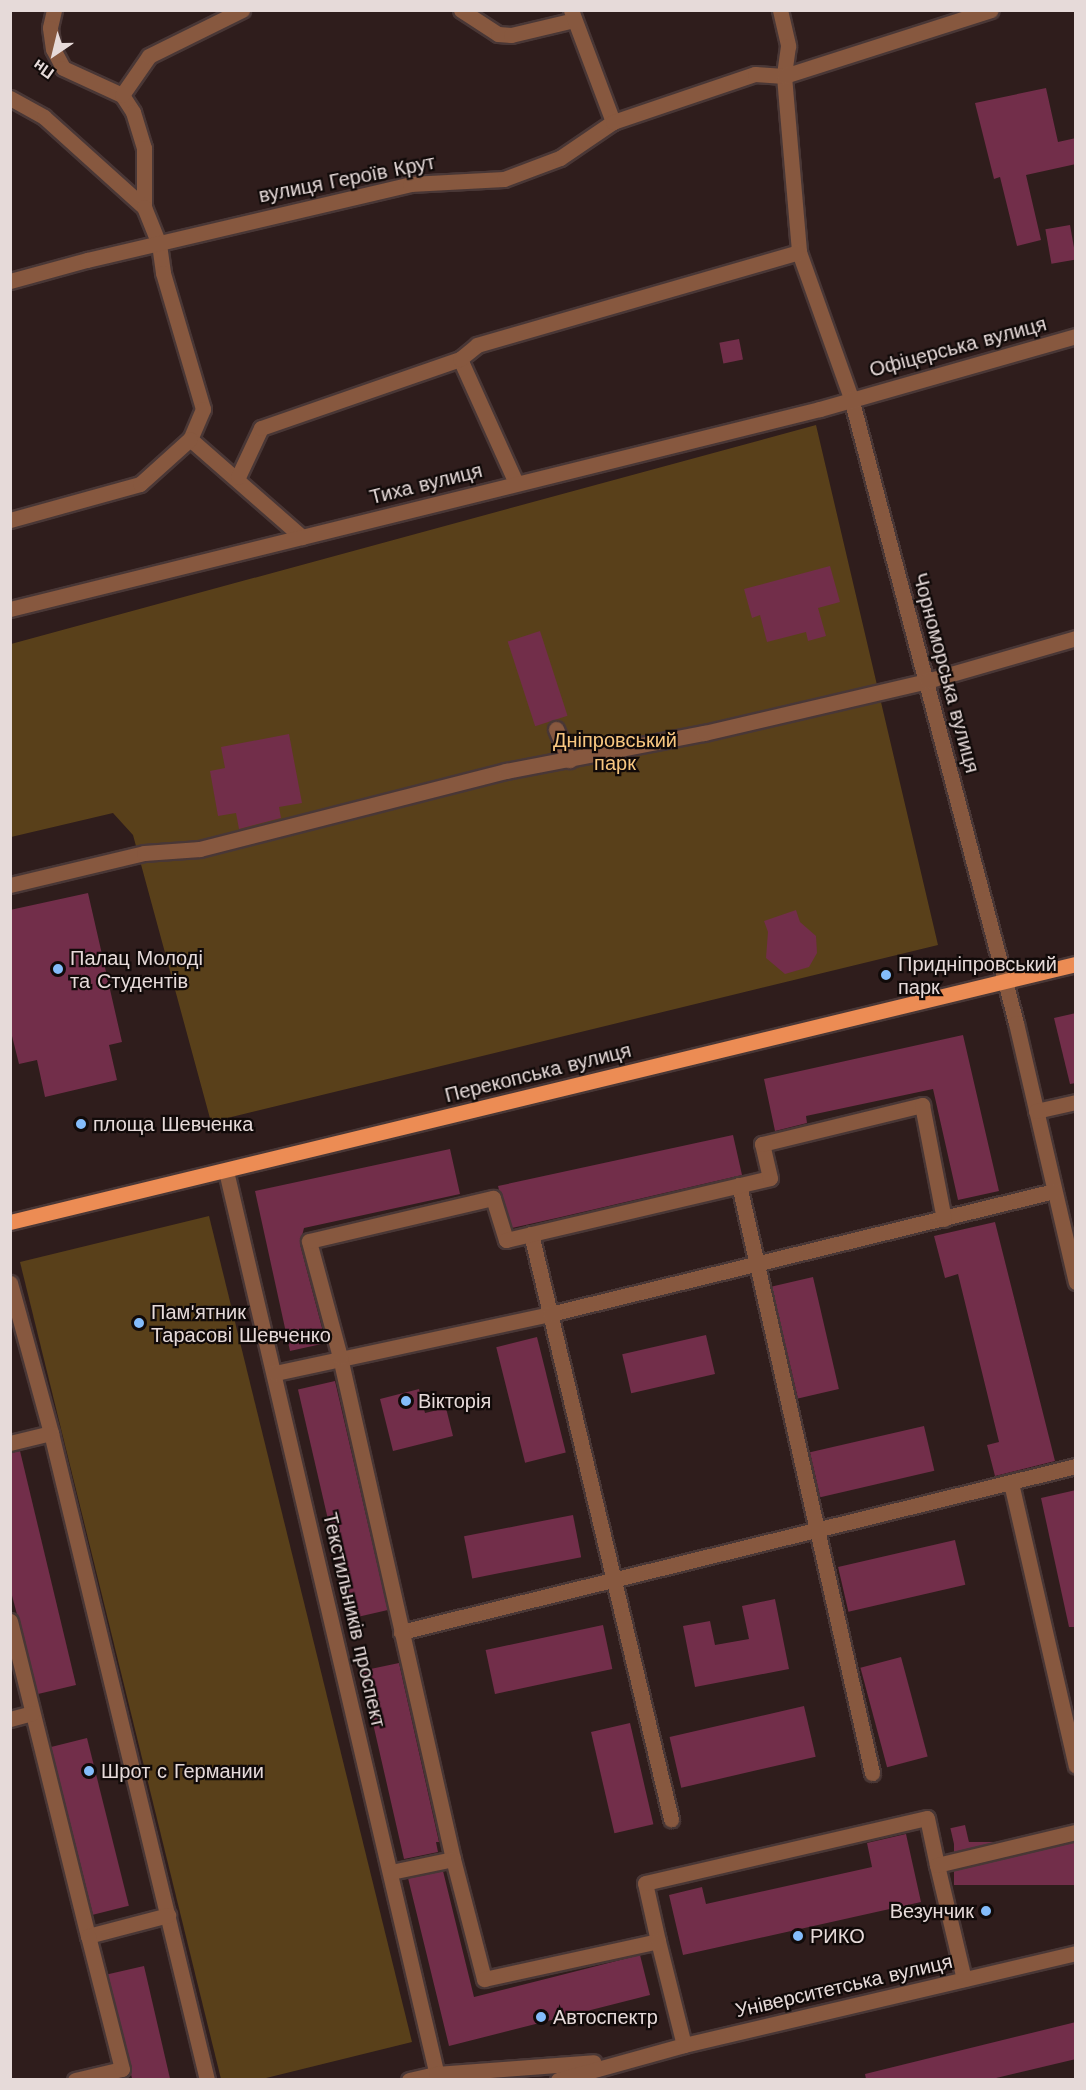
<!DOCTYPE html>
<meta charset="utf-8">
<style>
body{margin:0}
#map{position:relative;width:1086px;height:2090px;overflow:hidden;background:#2f1d1c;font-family:"Work Sans",sans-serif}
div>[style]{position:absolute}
.green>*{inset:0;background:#59401a}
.building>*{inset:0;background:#722e4a;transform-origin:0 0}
.roads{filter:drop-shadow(2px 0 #493736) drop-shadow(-2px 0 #493736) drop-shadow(0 2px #493736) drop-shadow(0 -2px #493736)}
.minor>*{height:15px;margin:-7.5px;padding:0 7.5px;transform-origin:7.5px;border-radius:7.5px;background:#87583f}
.major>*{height:15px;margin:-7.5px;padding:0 7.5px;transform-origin:7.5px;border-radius:7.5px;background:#ec8c54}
.dots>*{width:16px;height:16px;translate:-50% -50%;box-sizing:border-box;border:3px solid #110a09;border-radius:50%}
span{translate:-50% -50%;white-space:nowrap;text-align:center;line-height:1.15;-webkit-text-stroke:4.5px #110a09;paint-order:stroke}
.street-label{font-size:20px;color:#e6dad9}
.park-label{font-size:20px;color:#f8c780}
.poi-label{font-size:20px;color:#e6dad9}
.left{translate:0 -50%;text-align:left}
.right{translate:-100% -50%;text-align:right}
.frame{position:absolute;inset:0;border:12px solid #e6dad9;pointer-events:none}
.north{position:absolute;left:24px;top:24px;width:60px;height:60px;-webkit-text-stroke:4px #110a09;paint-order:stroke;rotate:215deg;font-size:16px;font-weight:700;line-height:24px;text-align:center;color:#e6dad9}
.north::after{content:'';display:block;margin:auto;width:21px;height:27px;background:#e6dad9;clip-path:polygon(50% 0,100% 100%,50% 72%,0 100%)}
</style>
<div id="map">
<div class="green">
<i style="clip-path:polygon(816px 425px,938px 945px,211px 1122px,133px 835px,113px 813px,11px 837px,11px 644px)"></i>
<i style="clip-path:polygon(209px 1216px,412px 2042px,258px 2080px,221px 2079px,20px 1262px)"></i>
</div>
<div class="building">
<i style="clip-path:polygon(1046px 88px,1058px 142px,1076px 138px,1076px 164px,1026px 175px,1041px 240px,1017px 246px,1000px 177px,994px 179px,975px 103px)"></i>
<i style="left:1070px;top:225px;width:35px;height:25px;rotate:80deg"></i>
<i style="left:739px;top:339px;width:21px;height:20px;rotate:79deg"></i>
<i style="clip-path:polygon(830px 566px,840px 602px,818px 608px,826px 636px,808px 641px,806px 632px,767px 642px,760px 615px,752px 618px,744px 589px)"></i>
<i style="left:540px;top:631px;width:89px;height:34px;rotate:72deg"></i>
<i style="clip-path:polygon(289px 734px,302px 803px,279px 807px,281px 818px,239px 829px,236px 813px,218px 816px,210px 771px,225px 768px,221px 747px)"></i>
<i style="clip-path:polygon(88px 893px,122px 1042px,109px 1045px,117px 1080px,45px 1097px,37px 1060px,19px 1064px,10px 1028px,10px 910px)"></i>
<i style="clip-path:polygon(796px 910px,800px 922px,816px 936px,817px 953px,809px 967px,785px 974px,766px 958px,768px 932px,764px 921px)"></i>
<i style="clip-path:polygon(1076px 1013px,1076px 1083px,1070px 1084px,1054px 1018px)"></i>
<i style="clip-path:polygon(963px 1035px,999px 1191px,958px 1200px,933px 1089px,806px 1116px,807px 1123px,775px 1131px,764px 1079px)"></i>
<i style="clip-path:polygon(733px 1135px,742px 1175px,561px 1217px,512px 1228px,499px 1190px,498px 1186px)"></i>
<i style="clip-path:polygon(450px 1149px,460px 1194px,304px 1228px,300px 1244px,326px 1343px,290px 1351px,255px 1191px)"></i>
<i style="clip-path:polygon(995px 1222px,1055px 1461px,995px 1476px,987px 1445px,999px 1442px,958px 1274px,945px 1278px,934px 1236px)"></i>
<i style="left:813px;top:1277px;width:115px;height:42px;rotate:77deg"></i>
<i style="left:706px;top:1335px;width:40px;height:86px;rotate:77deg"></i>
<i style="left:537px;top:1337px;width:119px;height:42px;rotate:76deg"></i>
<i style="left:335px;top:1381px;width:235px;height:38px;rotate:77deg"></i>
<i style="clip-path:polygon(419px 1389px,425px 1413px,446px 1408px,453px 1436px,393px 1451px,380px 1399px)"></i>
<i style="left:924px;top:1426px;width:46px;height:117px;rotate:77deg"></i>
<i style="clip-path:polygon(20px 1451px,76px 1685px,38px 1694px,10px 1588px,10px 1453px)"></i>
<i style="clip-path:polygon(1076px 1490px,1076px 1627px,1069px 1627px,1041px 1498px)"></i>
<i style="left:573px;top:1515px;width:43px;height:111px;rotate:79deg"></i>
<i style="left:955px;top:1540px;width:46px;height:120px;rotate:77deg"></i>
<i style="clip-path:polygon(775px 1599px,789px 1669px,695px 1687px,683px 1626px,710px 1621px,715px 1645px,749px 1639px,742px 1606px)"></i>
<i style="left:603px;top:1625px;width:45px;height:120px;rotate:78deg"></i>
<i style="left:901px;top:1657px;width:103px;height:42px;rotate:75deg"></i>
<i style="clip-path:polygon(399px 1663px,439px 1842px,436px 1842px,438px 1852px,404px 1859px,361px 1671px)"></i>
<i style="left:804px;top:1706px;width:52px;height:138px;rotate:77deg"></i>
<i style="left:630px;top:1723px;width:104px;height:40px;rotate:77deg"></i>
<i style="left:87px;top:1738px;width:173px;height:37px;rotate:76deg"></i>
<i style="left:965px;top:1825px;width:23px;height:15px;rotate:77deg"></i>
<i style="clip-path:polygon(906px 1834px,921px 1902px,683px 1955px,669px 1895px,702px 1887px,706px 1904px,872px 1867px,867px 1843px)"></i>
<i style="left:1076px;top:1842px;width:43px;height:122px;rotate:90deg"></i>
<i style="clip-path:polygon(443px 1871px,474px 1997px,640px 1955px,650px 1995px,449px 2046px,408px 1878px)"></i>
<i style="left:144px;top:1966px;width:116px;height:37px;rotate:77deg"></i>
<i style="clip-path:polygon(1076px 2022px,1076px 2059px,992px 2079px,866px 2079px,865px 2074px)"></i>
</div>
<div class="roads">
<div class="minor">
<i style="left:54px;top:10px;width:18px;rotate:103deg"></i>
<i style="left:50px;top:28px;width:21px;rotate:82deg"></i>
<i style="left:53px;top:49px;width:21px;rotate:62deg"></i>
<i style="left:63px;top:68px;width:65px;rotate:24.6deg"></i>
<i style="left:122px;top:95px;width:20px;rotate:57deg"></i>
<i style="left:133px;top:112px;width:38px;rotate:73deg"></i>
<i style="left:144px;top:148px;width:59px;rotate:90deg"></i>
<i style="left:461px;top:10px;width:44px;rotate:33deg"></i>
<i style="left:498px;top:34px;width:13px;rotate:4deg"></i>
<i style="left:511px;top:35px;width:65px;rotate:-13.4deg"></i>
<i style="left:571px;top:10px;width:120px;rotate:69.4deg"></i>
<i style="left:780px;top:10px;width:37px;rotate:77deg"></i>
<i style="left:788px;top:46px;width:30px;rotate:98deg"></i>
<i style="left:784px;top:76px;width:177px;rotate:85.1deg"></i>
<i style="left:799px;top:252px;width:155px;rotate:70.4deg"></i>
<i style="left:851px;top:398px;width:646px;rotate:75.21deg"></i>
<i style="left:1016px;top:1023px;width:266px;rotate:77deg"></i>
<i style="left:122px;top:95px;width:47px;rotate:-55.3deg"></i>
<i style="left:149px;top:56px;width:104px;rotate:-26.3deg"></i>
<i style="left:10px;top:98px;width:39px;rotate:29deg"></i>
<i style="left:44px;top:117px;width:135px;rotate:42deg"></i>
<i style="left:144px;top:207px;width:40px;rotate:68deg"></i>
<i style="left:159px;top:244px;width:29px;rotate:82deg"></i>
<i style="left:163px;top:273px;width:142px;rotate:73.6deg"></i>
<i style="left:203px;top:409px;width:33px;rotate:113deg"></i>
<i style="left:190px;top:439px;width:149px;rotate:41.2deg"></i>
<i style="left:10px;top:281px;width:80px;rotate:-15.3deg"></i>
<i style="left:87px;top:260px;width:332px;rotate:-13.2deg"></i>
<i style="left:410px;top:184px;width:94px;rotate:-3deg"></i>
<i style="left:504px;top:179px;width:60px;rotate:-20.6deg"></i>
<i style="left:560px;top:158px;width:64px;rotate:-34.2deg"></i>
<i style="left:613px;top:122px;width:150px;rotate:-18.7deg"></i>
<i style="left:755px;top:74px;width:29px;rotate:4deg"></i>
<i style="left:784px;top:76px;width:217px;rotate:-17.7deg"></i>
<i style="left:460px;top:359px;width:136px;rotate:65.7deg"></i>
<i style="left:238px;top:477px;width:54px;rotate:-64.9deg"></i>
<i style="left:261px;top:428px;width:211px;rotate:-19.1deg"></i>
<i style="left:460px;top:359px;width:22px;rotate:-39deg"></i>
<i style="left:477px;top:345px;width:335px;rotate:-16.1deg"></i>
<i style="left:10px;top:520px;width:135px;rotate:-15.5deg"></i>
<i style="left:140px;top:484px;width:67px;rotate:-42deg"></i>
<i style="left:10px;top:609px;width:834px;rotate:-13.87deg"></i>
<i style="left:820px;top:409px;width:266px;rotate:-15.9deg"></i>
<i style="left:556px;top:729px;width:34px;rotate:67deg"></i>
<i style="left:10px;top:885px;width:138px;rotate:-13.4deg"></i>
<i style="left:144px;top:853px;width:56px;rotate:-4.1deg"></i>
<i style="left:200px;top:849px;width:316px;rotate:-14.3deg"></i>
<i style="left:506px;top:771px;width:202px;rotate:-10.9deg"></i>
<i style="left:704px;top:733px;width:229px;rotate:-13.1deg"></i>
<i style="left:927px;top:681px;width:155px;rotate:-16.1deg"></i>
<i style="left:1036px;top:1111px;width:41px;rotate:-12.7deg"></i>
<i style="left:226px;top:1171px;width:933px;rotate:76.87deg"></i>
<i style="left:739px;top:1185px;width:603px;rotate:77.25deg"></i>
<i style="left:531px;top:1234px;width:602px;rotate:76.54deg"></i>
<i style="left:10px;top:1283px;width:156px;rotate:74.7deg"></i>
<i style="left:51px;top:1433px;width:666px;rotate:76.44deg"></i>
<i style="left:275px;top:1373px;width:281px;rotate:-12.1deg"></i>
<i style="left:550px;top:1314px;width:519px;rotate:-13.71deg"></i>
<i style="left:10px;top:1443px;width:42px;rotate:-13.7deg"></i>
<i style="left:1011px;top:1483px;width:290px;rotate:77.1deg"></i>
<i style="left:10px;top:1621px;width:325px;rotate:76.1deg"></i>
<i style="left:88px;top:1936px;width:83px;rotate:-14.7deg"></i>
<i style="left:401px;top:1632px;width:695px;rotate:-13.82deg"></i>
<i style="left:10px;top:1719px;width:23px;rotate:-15deg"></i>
<i style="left:453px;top:1859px;width:515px;rotate:-102.69deg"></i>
<i style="left:340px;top:1357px;width:120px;rotate:-105deg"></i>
<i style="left:309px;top:1241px;width:189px;rotate:-13.2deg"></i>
<i style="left:493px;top:1198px;width:44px;rotate:72.8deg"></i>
<i style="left:506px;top:1240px;width:271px;rotate:-13.2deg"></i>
<i style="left:770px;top:1178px;width:35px;rotate:-103deg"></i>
<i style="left:762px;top:1144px;width:165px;rotate:-13.7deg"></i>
<i style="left:922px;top:1105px;width:116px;rotate:79.1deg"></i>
<i style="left:937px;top:1865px;width:117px;rotate:76.7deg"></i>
<i style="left:391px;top:1872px;width:63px;rotate:-11.8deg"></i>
<i style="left:453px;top:1859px;width:124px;rotate:75.5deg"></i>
<i style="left:484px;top:1979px;width:178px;rotate:-12.3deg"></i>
<i style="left:658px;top:1941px;width:59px;rotate:-102.6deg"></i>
<i style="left:645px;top:1883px;width:289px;rotate:-13deg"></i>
<i style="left:927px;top:1818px;width:48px;rotate:78deg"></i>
<i style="left:937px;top:1865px;width:143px;rotate:-13.4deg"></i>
<i style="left:658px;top:1941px;width:107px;rotate:76deg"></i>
<i style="left:75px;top:2080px;width:48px;rotate:-13.2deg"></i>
<i style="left:122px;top:2069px;width:137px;rotate:-104.3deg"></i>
<i style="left:409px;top:2080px;width:28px;rotate:-13deg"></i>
<i style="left:436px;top:2074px;width:158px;rotate:-4.3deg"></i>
<i style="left:558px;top:2080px;width:131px;rotate:-15.5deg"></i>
<i style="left:684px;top:2045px;width:403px;rotate:-13.2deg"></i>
</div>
<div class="major">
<i style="left:10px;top:1222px;width:1097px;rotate:-13.61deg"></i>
</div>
</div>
<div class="dots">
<i style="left:58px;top:969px;background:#84bcfb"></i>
<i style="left:886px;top:975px;background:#84bcfb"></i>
<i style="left:81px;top:1124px;background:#84bcfb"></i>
<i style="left:139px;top:1323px;background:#84bcfb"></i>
<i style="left:406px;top:1401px;background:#84bcfb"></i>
<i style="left:89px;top:1771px;background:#84bcfb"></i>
<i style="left:986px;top:1911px;background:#84bcfb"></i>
<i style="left:798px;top:1936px;background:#84bcfb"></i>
<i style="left:541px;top:2017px;background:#84bcfb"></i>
</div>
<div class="street-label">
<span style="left:347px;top:179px;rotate:-11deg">вулиця Героїв Крут</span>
<span style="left:958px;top:347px;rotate:-15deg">Офіцерська вулиця</span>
<span style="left:426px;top:484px;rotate:-14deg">Тиха вулиця</span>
<span style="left:946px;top:673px;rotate:75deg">Чорноморська вулиця</span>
<span style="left:538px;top:1073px;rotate:-14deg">Перекопська вулиця</span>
<span style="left:354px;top:1620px;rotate:77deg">Текстильників проспект</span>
<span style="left:844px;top:1986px;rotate:-13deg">Університетська вулиця</span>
</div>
<div class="park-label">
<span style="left:615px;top:752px">Дніпровський<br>парк</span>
</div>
<div class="poi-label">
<span class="left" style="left:70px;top:970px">Палац Молоді<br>та Студентів</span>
<span class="left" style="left:898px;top:976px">Придніпровський<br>парк</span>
<span class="left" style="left:93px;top:1124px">площа Шевченка</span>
<span class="left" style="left:151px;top:1324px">Пам'ятник<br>Тарасові Шевченко</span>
<span class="left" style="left:418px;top:1401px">Вікторія</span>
<span class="left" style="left:101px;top:1771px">Шрот с Германии</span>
<span class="right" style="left:974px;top:1911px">Везунчик</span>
<span class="left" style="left:810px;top:1936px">РИКО</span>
<span class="left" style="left:553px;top:2017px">Автоспектр</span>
</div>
<div class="frame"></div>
<div class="north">Пн</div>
</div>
